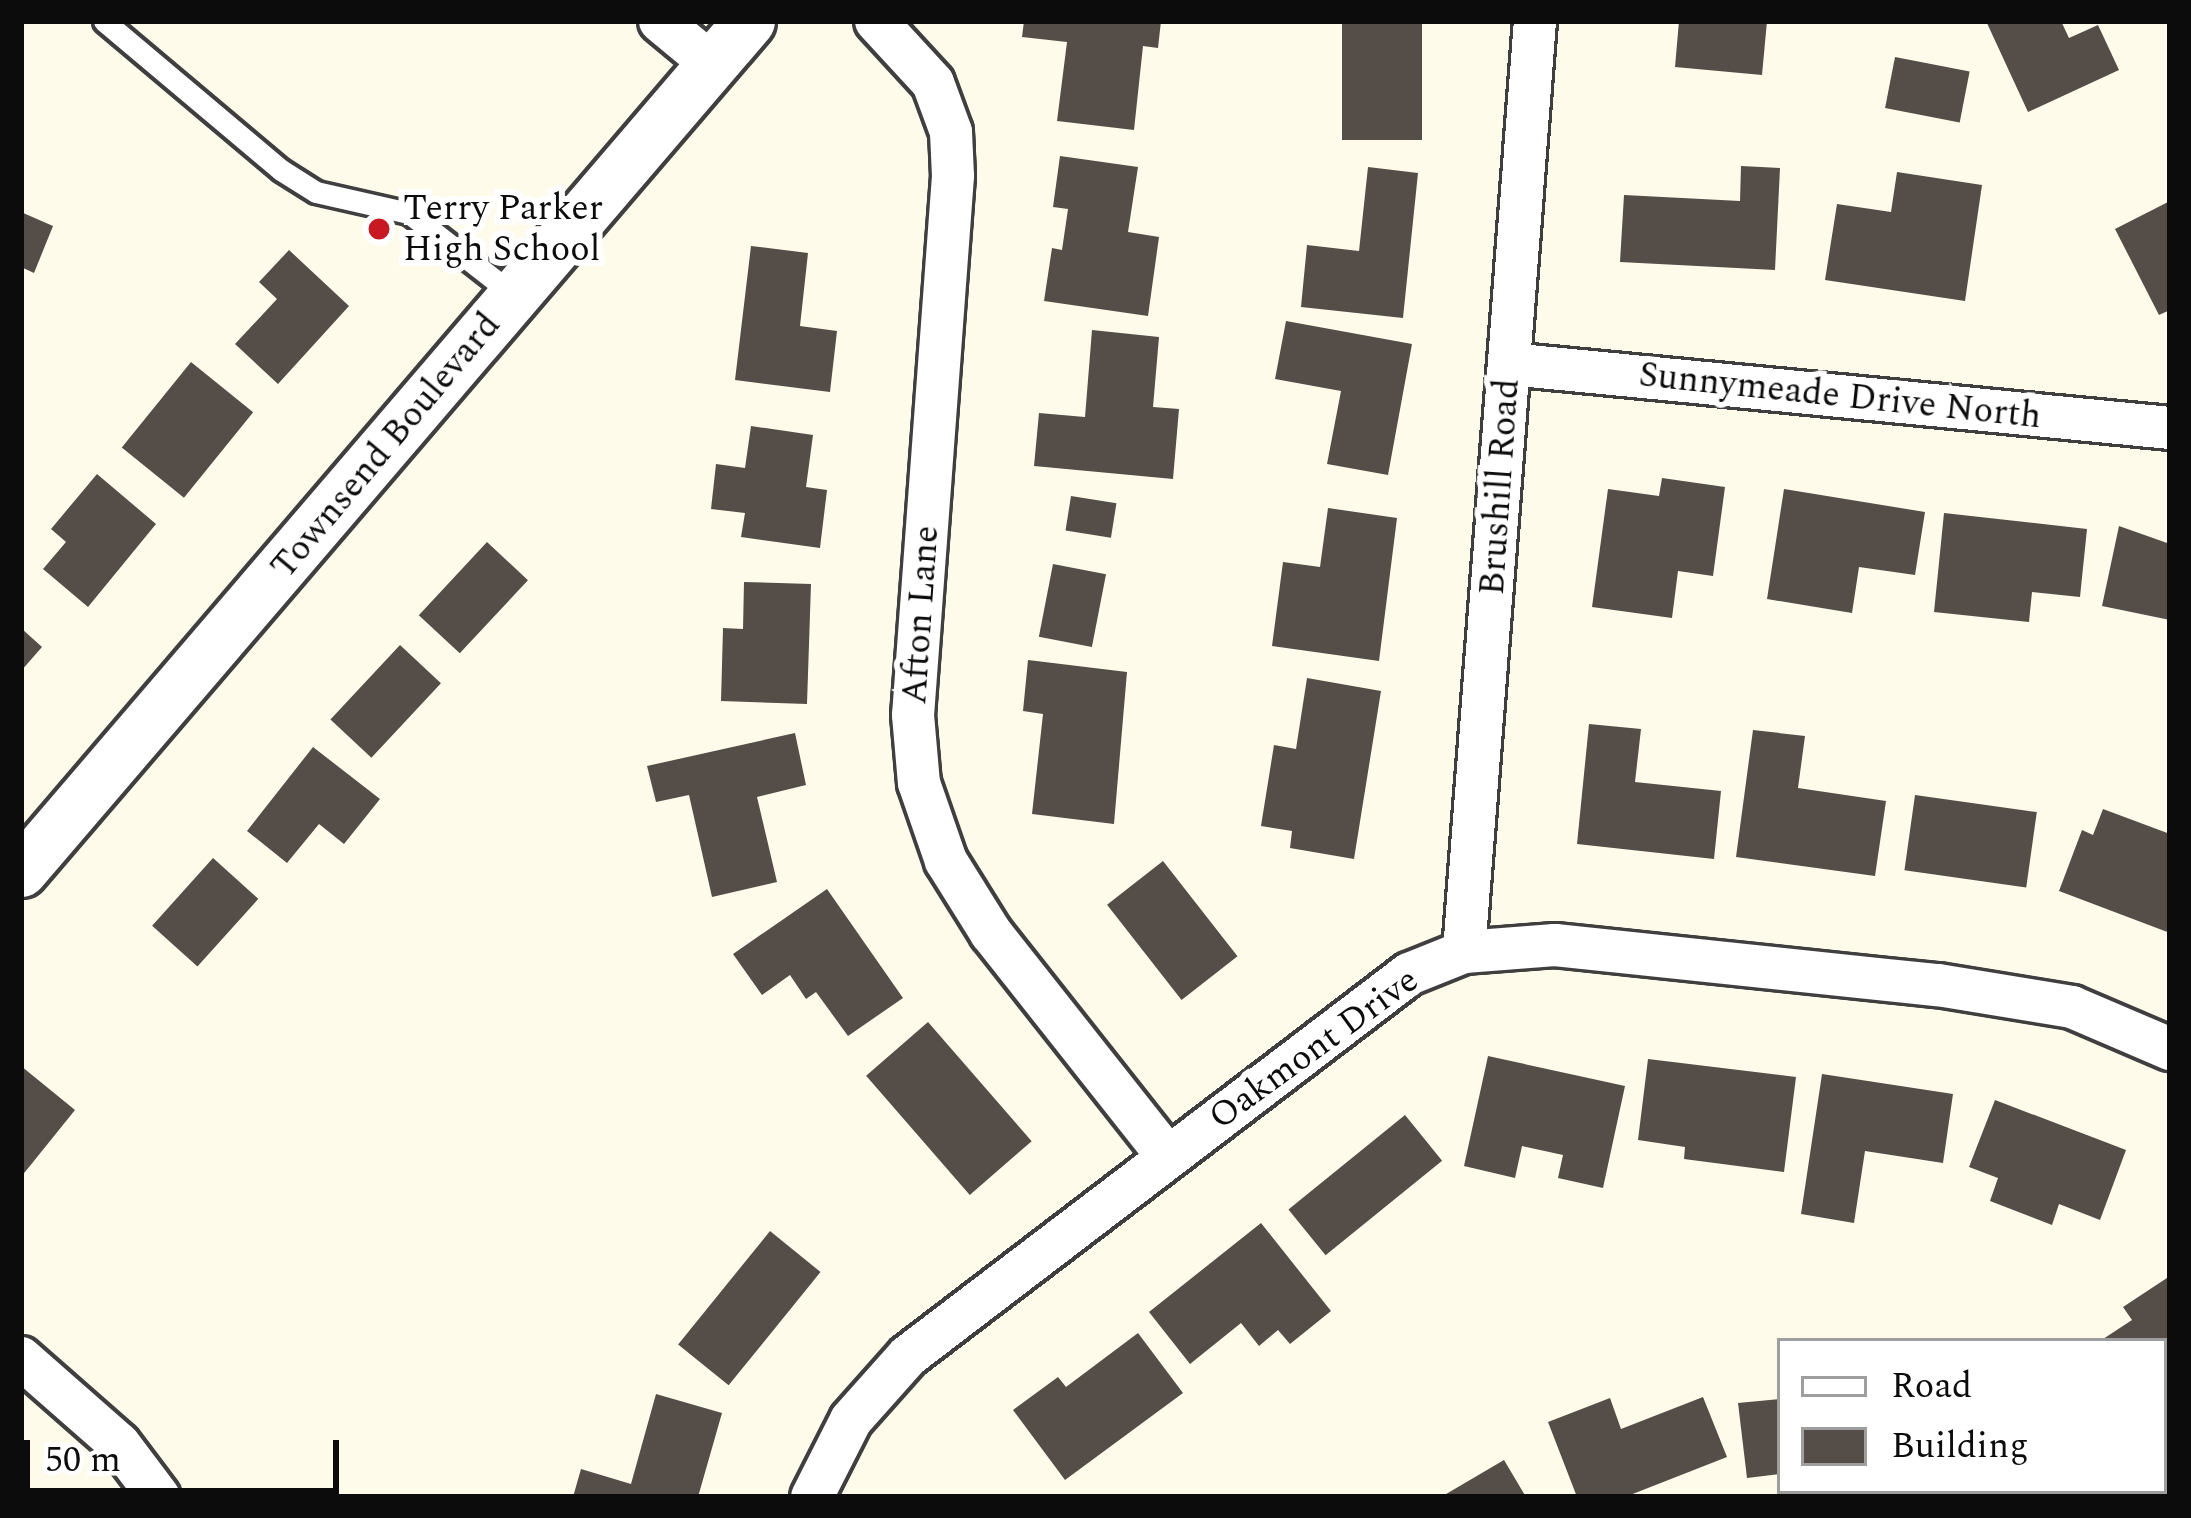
<!DOCTYPE html>
<style>
body{margin:0}
#map{position:relative;width:2191px;height:1518px;overflow:hidden;background:#fffbeb;font-family:Spectral,serif}
div>[style]{position:absolute}
.building>*{inset:0;background:#554d47;transform-origin:0 0}
.roads{filter:drop-shadow(3px 0 #3f3f3f) drop-shadow(-3px 0 #3f3f3f) drop-shadow(0 3px #3f3f3f) drop-shadow(0 -3px #3f3f3f)}
.service>*{height:21px;margin:-10.5px;padding:0 10.5px;transform-origin:10.5px;border-radius:10.5px;background:#fff}
.minor>*{height:42px;margin:-21px;padding:0 21px;transform-origin:21px;border-radius:21px;background:#fff}
.tertiary>*{height:51px;margin:-25.5px;padding:0 25.5px;transform-origin:25.5px;border-radius:25.5px;background:#fff}
.dots>*{width:33px;height:33px;translate:-50% -50%;box-sizing:border-box;border:6px solid #fff;border-radius:50%}
span{translate:-50% -50%;white-space:nowrap;text-align:center;line-height:1.15;-webkit-text-stroke:12px #fff;paint-order:stroke}
.poi-label{font-size:36px;color:#0c0c0c}
.left{translate:0 -50%;text-align:left}
.street-label{font-size:36px;color:#0c0c0c}
.frame{position:absolute;inset:0;border:24px solid #0c0c0c;pointer-events:none}
.legend{position:absolute;left:1777px;top:1338px;width:390px;height:156px;box-sizing:border-box;background:#fff;border:3px solid #9e9e9e;margin:0;padding:15px 21px;list-style:none;font-size:36px;color:#0c0c0c}
.legend li{display:flex;align-items:center;gap:24px;height:60px}
.legend b{width:60px;border:3px solid #9e9e9e}
.scale{position:absolute;left:24px;top:1440px;width:315px;height:54px;box-sizing:border-box;border:6px solid #0c0c0c;border-top:0;padding-left:15px;font-size:36px;line-height:42px;white-space:nowrap;color:#0c0c0c;-webkit-text-stroke:9px #fff;paint-order:stroke}
</style>
<div id="map">
<div class="building">
<i style="clip-path:polygon(1024px 21px,1161px 21px,1158px 48px,1143px 46px,1134px 130px,1057px 121px,1067px 42px,1022px 37px)"></i>
<i style="left:1342px;top:21px;width:80px;height:119px"></i>
<i style="clip-path:polygon(1679px 21px,1767px 21px,1762px 75px,1675px 67px)"></i>
<i style="clip-path:polygon(1986px 21px,2061px 21px,2069px 38px,2098px 25px,2119px 70px,2028px 112px)"></i>
<i style="left:1895px;top:57px;width:76px;height:52px;rotate:11deg"></i>
<i style="clip-path:polygon(1060px 156px,1138px 167px,1128px 232px,1159px 237px,1148px 316px,1044px 301px,1052px 248px,1062px 250px,1068px 209px,1053px 207px)"></i>
<i style="clip-path:polygon(1741px 166px,1780px 168px,1775px 270px,1620px 262px,1624px 195px,1740px 201px)"></i>
<i style="clip-path:polygon(1368px 167px,1418px 173px,1403px 318px,1301px 307px,1307px 245px,1359px 251px)"></i>
<i style="clip-path:polygon(1897px 172px,1982px 185px,1965px 301px,1825px 280px,1837px 204px,1891px 212px)"></i>
<i style="clip-path:polygon(2170px 201px,2170px 310px,2159px 315px,2115px 229px)"></i>
<i style="clip-path:polygon(21px 212px,53px 226px,34px 273px,21px 267px)"></i>
<i style="clip-path:polygon(751px 246px,808px 253px,800px 326px,837px 331px,830px 392px,735px 380px)"></i>
<i style="clip-path:polygon(289px 250px,349px 306px,278px 384px,235px 344px,277px 299px,259px 282px)"></i>
<i style="clip-path:polygon(1286px 321px,1412px 344px,1388px 475px,1327px 464px,1341px 391px,1275px 379px)"></i>
<i style="clip-path:polygon(1092px 330px,1159px 337px,1153px 407px,1179px 409px,1173px 479px,1034px 466px,1039px 413px,1085px 417px)"></i>
<i style="left:191px;top:362px;width:80px;height:110px;rotate:39deg"></i>
<i style="clip-path:polygon(751px 426px,813px 435px,806px 487px,827px 490px,820px 548px,741px 537px,745px 513px,711px 509px,716px 464px,745px 468px)"></i>
<i style="clip-path:polygon(97px 474px,156px 524px,88px 607px,43px 569px,66px 542px,51px 529px)"></i>
<i style="clip-path:polygon(1662px 478px,1725px 487px,1713px 576px,1678px 571px,1672px 618px,1592px 607px,1608px 489px,1659px 496px)"></i>
<i style="clip-path:polygon(1784px 489px,1925px 512px,1915px 575px,1859px 567px,1852px 613px,1767px 599px)"></i>
<i style="left:1071px;top:496px;width:46px;height:35px;rotate:9deg"></i>
<i style="clip-path:polygon(1328px 508px,1397px 518px,1379px 661px,1272px 646px,1283px 562px,1320px 567px)"></i>
<i style="clip-path:polygon(1944px 513px,2087px 529px,2080px 597px,2032px 592px,2029px 622px,1934px 612px)"></i>
<i style="clip-path:polygon(2119px 526px,2170px 544px,2170px 620px,2102px 606px)"></i>
<i style="left:487px;top:542px;width:56px;height:100px;rotate:43deg"></i>
<i style="left:1053px;top:564px;width:54px;height:74px;rotate:11deg"></i>
<i style="clip-path:polygon(744px 582px,811px 584px,807px 704px,721px 701px,723px 628px,743px 629px)"></i>
<i style="clip-path:polygon(21px 628px,42px 647px,21px 671px)"></i>
<i style="left:400px;top:645px;width:56px;height:102px;rotate:43deg"></i>
<i style="clip-path:polygon(1028px 660px,1127px 672px,1114px 824px,1032px 814px,1043px 714px,1023px 711px)"></i>
<i style="clip-path:polygon(1307px 678px,1381px 691px,1354px 859px,1290px 848px,1292px 831px,1261px 826px,1274px 745px,1296px 749px)"></i>
<i style="clip-path:polygon(1589px 724px,1641px 729px,1635px 782px,1721px 791px,1714px 859px,1577px 844px)"></i>
<i style="clip-path:polygon(1753px 730px,1805px 736px,1798px 788px,1886px 801px,1875px 876px,1736px 857px)"></i>
<i style="clip-path:polygon(795px 733px,806px 785px,757px 797px,777px 882px,712px 897px,689px 795px,656px 802px,647px 766px)"></i>
<i style="clip-path:polygon(313px 747px,380px 799px,344px 844px,319px 824px,287px 863px,247px 831px)"></i>
<i style="left:1915px;top:795px;width:123px;height:76px;rotate:8deg"></i>
<i style="clip-path:polygon(2103px 809px,2170px 834px,2170px 933px,2059px 891px,2082px 830px,2093px 835px)"></i>
<i style="left:213px;top:858px;width:61px;height:91px;rotate:42deg"></i>
<i style="left:1163px;top:861px;width:121px;height:71px;rotate:52deg"></i>
<i style="clip-path:polygon(827px 889px,903px 998px,848px 1036px,816px 992px,806px 999px,790px 975px,762px 995px,733px 954px)"></i>
<i style="left:928px;top:1022px;width:158px;height:82px;rotate:49deg"></i>
<i style="clip-path:polygon(1488px 1056px,1625px 1086px,1603px 1188px,1558px 1178px,1563px 1155px,1522px 1146px,1515px 1178px,1464px 1166px)"></i>
<i style="clip-path:polygon(1648px 1059px,1796px 1077px,1784px 1172px,1684px 1159px,1685px 1147px,1638px 1140px)"></i>
<i style="clip-path:polygon(21px 1066px,75px 1110px,21px 1177px)"></i>
<i style="clip-path:polygon(1822px 1074px,1953px 1094px,1943px 1163px,1865px 1151px,1854px 1223px,1801px 1214px)"></i>
<i style="clip-path:polygon(1995px 1100px,2126px 1150px,2100px 1220px,2059px 1204px,2052px 1225px,1990px 1201px,1998px 1178px,1969px 1167px)"></i>
<i style="left:1405px;top:1115px;width:59px;height:150px;rotate:51deg"></i>
<i style="clip-path:polygon(1261px 1223px,1331px 1311px,1290px 1344px,1278px 1330px,1259px 1346px,1241px 1323px,1190px 1364px,1149px 1312px)"></i>
<i style="left:770px;top:1231px;width:65px;height:146px;rotate:39deg"></i>
<i style="clip-path:polygon(2170px 1276px,2170px 1355px,2164px 1359px,2164px 1341px,2100px 1341px,2132px 1320px,2123px 1307px)"></i>
<i style="clip-path:polygon(1138px 1333px,1183px 1393px,1065px 1480px,1013px 1410px,1058px 1377px,1066px 1387px)"></i>
<i style="clip-path:polygon(656px 1394px,722px 1413px,698px 1497px,573px 1497px,581px 1469px,631px 1484px)"></i>
<i style="clip-path:polygon(1703px 1397px,1727px 1457px,1625px 1497px,1577px 1497px,1548px 1422px,1610px 1398px,1621px 1429px)"></i>
<i style="clip-path:polygon(1780px 1399px,1780px 1474px,1747px 1478px,1738px 1403px)"></i>
<i style="clip-path:polygon(1504px 1460px,1526px 1497px,1441px 1497px)"></i>
</div>
<div class="roads">
<div class="service">
<i style="left:104px;top:21px;width:231px;rotate:40.1deg"></i>
<i style="left:281px;top:170px;width:41px;rotate:32.2deg"></i>
<i style="left:316px;top:192px;width:95px;rotate:12.7deg"></i>
<i style="left:409px;top:213px;width:133px;rotate:38deg"></i>
</div>
<div class="minor">
<i style="left:660px;top:21px;width:69px;rotate:39.7deg"></i>
<i style="left:876px;top:21px;width:84px;rotate:47.4deg"></i>
<i style="left:933px;top:83px;width:52px;rotate:69.8deg"></i>
<i style="left:951px;top:132px;width:44px;rotate:87.4deg"></i>
<i style="left:953px;top:176px;width:540px;rotate:94.24deg"></i>
<i style="left:913px;top:715px;width:68px;rotate:85deg"></i>
<i style="left:919px;top:783px;width:83px;rotate:70.9deg"></i>
<i style="left:946px;top:861px;width:85px;rotate:58deg"></i>
<i style="left:991px;top:933px;width:284px;rotate:51.7deg"></i>
<i style="left:1509px;top:364px;width:664px;rotate:5.53deg"></i>
<i style="left:1464px;top:952px;width:934px;rotate:-85.64deg"></i>
<i style="left:21px;top:1358px;width:130px;rotate:41.3deg"></i>
<i style="left:119px;top:1444px;width:66px;rotate:53deg"></i>
<i style="left:812px;top:1497px;width:86px;rotate:-63.1deg"></i>
<i style="left:851px;top:1420px;width:86px;rotate:-48.3deg"></i>
<i style="left:908px;top:1356px;width:630px;rotate:-37.32deg"></i>
<i style="left:1409px;top:974px;width:59px;rotate:-21.8deg"></i>
<i style="left:1464px;top:952px;width:91px;rotate:-4.4deg"></i>
<i style="left:1555px;top:945px;width:385px;rotate:6deg"></i>
<i style="left:1938px;top:985px;width:136px;rotate:9.3deg"></i>
<i style="left:2072px;top:1007px;width:107px;rotate:23.2deg"></i>
<i style="left:2134px;top:1497px;width:13px;rotate:-27deg"></i>
</div>
<div class="tertiary">
<i style="left:21px;top:871px;width:1119px;rotate:-49.42deg"></i>
</div>
</div>
<div class="dots">
<i style="left:379px;top:229px;background:#c81821"></i>
</div>
<div class="poi-label">
<span class="left" style="left:403px;top:229px">Terry Parker<br>High School</span>
</div>
<div class="street-label">
<span style="left:1840px;top:396px;rotate:6deg">Sunnymeade Drive North</span>
<span style="left:386px;top:446px;rotate:-50deg">Townsend Boulevard</span>
<span style="left:1500px;top:487px;rotate:-86deg">Brushill Road</span>
<span style="left:921px;top:615px;rotate:-86deg">Afton Lane</span>
<span style="left:1314px;top:1049px;rotate:-36deg">Oakmont Drive</span>
</div>
<div class="frame"></div>
<ul class="legend">
<li><b style="height:15px;background:#fff"></b>Road</li>
<li><b style="height:33px;background:#554d47"></b>Building</li>
</ul>
<div class="scale">50 m</div>
</div>
